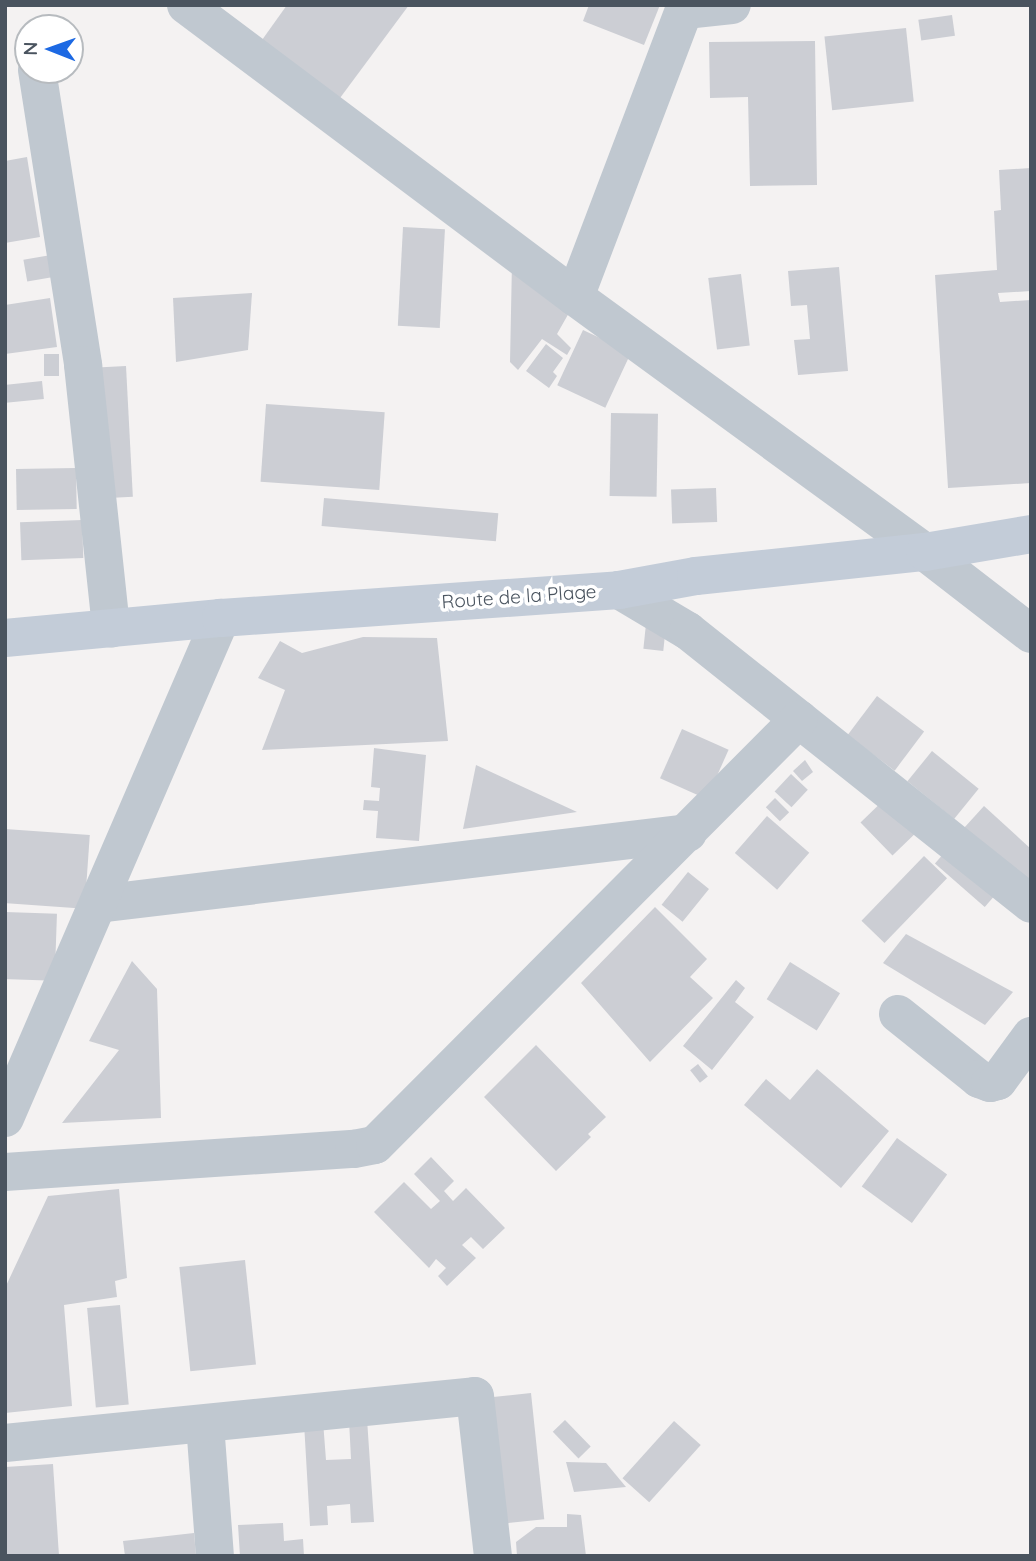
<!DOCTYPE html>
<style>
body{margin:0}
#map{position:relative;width:1036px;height:1561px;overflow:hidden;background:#f4f2f2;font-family:Quicksand,sans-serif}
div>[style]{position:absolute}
.building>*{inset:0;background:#ccced4;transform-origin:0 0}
.minor>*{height:38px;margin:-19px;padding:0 19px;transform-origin:19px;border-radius:19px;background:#c0c8d0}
.secondary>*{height:38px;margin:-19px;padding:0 19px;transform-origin:19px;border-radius:19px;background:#c3ccd8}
span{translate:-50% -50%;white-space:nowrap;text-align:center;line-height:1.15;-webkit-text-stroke:7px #fff;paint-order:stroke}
.street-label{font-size:19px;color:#4a545f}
.frame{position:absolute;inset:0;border:7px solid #4a545f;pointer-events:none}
.north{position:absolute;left:14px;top:14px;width:70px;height:70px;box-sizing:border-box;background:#fff;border:2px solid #b7bbbf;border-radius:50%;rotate:271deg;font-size:19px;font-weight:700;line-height:28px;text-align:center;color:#4a545f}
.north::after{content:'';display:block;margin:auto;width:24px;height:32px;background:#1d69e3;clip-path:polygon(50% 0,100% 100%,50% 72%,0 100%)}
</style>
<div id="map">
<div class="building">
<i style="clip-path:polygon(287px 5px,409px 5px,340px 98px,262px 40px)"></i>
<i style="clip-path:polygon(589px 5px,660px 5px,644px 45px,583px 21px)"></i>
<i style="left:952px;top:15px;width:21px;height:34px;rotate:82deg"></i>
<i style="left:906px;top:28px;width:74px;height:82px;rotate:84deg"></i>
<i style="clip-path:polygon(815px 41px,817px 185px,750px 186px,748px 97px,710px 98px,709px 42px)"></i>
<i style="clip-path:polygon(27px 157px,40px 237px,5px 243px,5px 161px)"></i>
<i style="clip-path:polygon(1031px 168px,1031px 291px,998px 293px,1000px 302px,1031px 300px,1031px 483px,948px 488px,935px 275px,997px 270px,994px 211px,1001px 210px,999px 170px)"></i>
<i style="left:403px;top:227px;width:42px;height:99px;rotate:3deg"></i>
<i style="left:51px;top:255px;width:22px;height:28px;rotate:80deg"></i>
<i style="clip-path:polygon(512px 262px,574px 304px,557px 334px,571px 348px,567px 355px,542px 339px,518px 370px,510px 362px)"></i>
<i style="clip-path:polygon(839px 267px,848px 371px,798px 375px,794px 340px,810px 339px,807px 305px,791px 306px,788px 271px)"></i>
<i style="left:741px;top:274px;width:72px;height:33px;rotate:83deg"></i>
<i style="clip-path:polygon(252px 293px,248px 350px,176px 362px,173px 298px)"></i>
<i style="clip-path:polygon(50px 298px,57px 347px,5px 354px,5px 305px)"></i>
<i style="left:583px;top:330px;width:53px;height:61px;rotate:25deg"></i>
<i style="clip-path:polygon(546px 344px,563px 358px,553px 372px,557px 376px,549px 388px,526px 371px)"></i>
<i style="left:44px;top:354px;width:15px;height:22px"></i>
<i style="left:126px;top:366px;width:131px;height:29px;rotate:87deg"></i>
<i style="left:42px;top:381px;width:18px;height:38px;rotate:84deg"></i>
<i style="left:266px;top:404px;width:119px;height:78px;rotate:4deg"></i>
<i style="left:611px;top:413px;width:47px;height:83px;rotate:1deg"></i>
<i style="left:76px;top:468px;width:41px;height:60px;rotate:89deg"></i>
<i style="left:716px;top:488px;width:34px;height:45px;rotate:88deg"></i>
<i style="left:324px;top:498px;width:175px;height:28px;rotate:5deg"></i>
<i style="left:82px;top:520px;width:38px;height:62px;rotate:88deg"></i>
<i style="left:646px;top:624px;width:20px;height:25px;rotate:6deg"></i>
<i style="clip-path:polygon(363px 637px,437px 638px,448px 741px,262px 750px,285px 690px,258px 678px,280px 641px,302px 653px)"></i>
<i style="left:877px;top:696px;width:59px;height:49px;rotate:37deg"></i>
<i style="left:682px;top:729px;width:51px;height:54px;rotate:24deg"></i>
<i style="clip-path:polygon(374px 748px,426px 755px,419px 841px,376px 838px,378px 811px,363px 810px,364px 800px,379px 801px,380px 788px,371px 787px)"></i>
<i style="left:932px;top:751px;width:60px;height:39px;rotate:39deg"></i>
<i style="clip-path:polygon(805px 760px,813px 772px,802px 781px,793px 771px)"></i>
<i style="clip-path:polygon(476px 765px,577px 812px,463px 829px)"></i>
<i style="left:791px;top:774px;width:23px;height:24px;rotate:43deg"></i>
<i style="left:890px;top:794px;width:46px;height:41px;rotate:46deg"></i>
<i style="left:775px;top:798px;width:20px;height:13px;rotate:45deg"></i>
<i style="clip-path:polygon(984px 806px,1031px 849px,1031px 890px,964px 828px)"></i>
<i style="left:767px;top:816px;width:56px;height:49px;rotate:41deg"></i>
<i style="left:5px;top:829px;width:85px;height:74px;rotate:4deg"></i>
<i style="left:952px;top:844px;width:66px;height:26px;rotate:41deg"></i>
<i style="left:924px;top:856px;width:32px;height:90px;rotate:44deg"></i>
<i style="left:688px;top:872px;width:27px;height:42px;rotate:39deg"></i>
<i style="clip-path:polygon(655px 907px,707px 959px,690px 977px,713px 998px,650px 1062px,581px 983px)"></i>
<i style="left:5px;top:912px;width:52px;height:67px;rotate:2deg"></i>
<i style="clip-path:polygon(906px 934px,1013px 992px,985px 1025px,883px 963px)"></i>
<i style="clip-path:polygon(132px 961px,157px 989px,161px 1118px,62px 1123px,119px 1050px,89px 1041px)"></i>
<i style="left:790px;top:962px;width:59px;height:44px;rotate:32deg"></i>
<i style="clip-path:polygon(736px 980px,745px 988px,735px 1002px,754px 1017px,712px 1070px,683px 1046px)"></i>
<i style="clip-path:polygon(536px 1045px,606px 1117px,588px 1134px,591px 1137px,556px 1171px,484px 1097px)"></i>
<i style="left:698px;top:1064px;width:16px;height:10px;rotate:52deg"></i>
<i style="clip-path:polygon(817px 1069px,889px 1131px,841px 1188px,744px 1105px,766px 1079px,790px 1100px)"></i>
<i style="left:897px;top:1138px;width:62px;height:60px;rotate:36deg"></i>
<i style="clip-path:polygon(431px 1157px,454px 1181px,444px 1191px,453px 1201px,466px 1188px,505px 1228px,483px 1249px,471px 1237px,462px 1245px,476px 1258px,447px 1286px,438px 1276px,446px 1268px,436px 1259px,429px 1268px,374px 1212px,404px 1182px,431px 1209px,440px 1201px,414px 1174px)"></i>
<i style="clip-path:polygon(119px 1189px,127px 1278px,115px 1281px,117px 1297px,64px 1305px,72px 1406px,5px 1413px,5px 1288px,48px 1196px)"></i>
<i style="left:245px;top:1260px;width:105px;height:66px;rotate:84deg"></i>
<i style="left:120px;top:1305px;width:100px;height:33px;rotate:85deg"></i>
<i style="left:531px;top:1393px;width:127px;height:38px;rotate:84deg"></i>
<i style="clip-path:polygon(367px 1419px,374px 1522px,351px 1523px,350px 1504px,327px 1506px,328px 1525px,310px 1526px,304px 1423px,323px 1421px,326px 1460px,351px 1459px,349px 1420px)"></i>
<i style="left:565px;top:1420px;width:37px;height:17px;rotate:46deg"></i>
<i style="left:674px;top:1421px;width:36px;height:77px;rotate:42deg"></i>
<i style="clip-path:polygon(566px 1462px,606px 1463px,626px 1487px,574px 1492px)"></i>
<i style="clip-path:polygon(53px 1464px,59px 1556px,5px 1556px,5px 1467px)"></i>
<i style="clip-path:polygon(567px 1514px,581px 1515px,586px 1556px,517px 1556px,516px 1542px,536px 1527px,567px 1527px)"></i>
<i style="clip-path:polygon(283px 1523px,284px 1541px,303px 1539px,304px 1556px,240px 1556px,238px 1525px)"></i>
<i style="clip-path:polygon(194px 1533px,196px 1556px,125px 1556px,123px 1541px)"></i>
</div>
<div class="minor">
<i style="left:186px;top:5px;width:486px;rotate:36.9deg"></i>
<i style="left:575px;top:297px;width:433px;rotate:36.1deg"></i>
<i style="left:925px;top:552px;width:134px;rotate:37.7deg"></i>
<i style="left:685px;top:10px;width:47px;rotate:-6.1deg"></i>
<i style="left:37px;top:70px;width:299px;rotate:81.1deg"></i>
<i style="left:83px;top:365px;width:265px;rotate:83.9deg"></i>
<i style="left:575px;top:297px;width:312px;rotate:-69.2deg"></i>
<i style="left:619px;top:590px;width:80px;rotate:30.7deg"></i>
<i style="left:688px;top:631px;width:438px;rotate:38.5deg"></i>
<i style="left:98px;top:904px;width:594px;rotate:-6.86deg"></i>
<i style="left:898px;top:1014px;width:104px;rotate:38.7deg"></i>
<i style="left:979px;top:1079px;width:12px;rotate:20deg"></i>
<i style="left:990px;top:1083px;width:8px;rotate:-14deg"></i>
<i style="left:998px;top:1081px;width:56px;rotate:-53.7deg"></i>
<i style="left:5px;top:1118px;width:545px;rotate:-66.64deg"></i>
<i style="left:5px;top:1172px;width:350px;rotate:-3.8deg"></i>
<i style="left:354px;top:1149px;width:21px;rotate:-11deg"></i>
<i style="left:375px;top:1145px;width:601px;rotate:-45.13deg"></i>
<i style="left:205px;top:1424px;width:132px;rotate:85.7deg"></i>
<i style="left:5px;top:1443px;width:472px;rotate:-5.7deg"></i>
<i style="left:475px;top:1396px;width:161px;rotate:83.6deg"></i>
</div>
<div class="secondary">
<i style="left:5px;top:638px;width:217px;rotate:-5.3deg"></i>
<i style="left:221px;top:618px;width:399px;rotate:-4deg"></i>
<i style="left:619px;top:590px;width:78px;rotate:-10.3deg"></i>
<i style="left:696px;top:576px;width:230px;rotate:-6deg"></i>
<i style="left:925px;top:552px;width:108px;rotate:-9.6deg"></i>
</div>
<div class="street-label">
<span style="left:519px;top:597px;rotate:-4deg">Route de la Plage</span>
</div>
<div class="frame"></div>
<div class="north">N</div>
</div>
